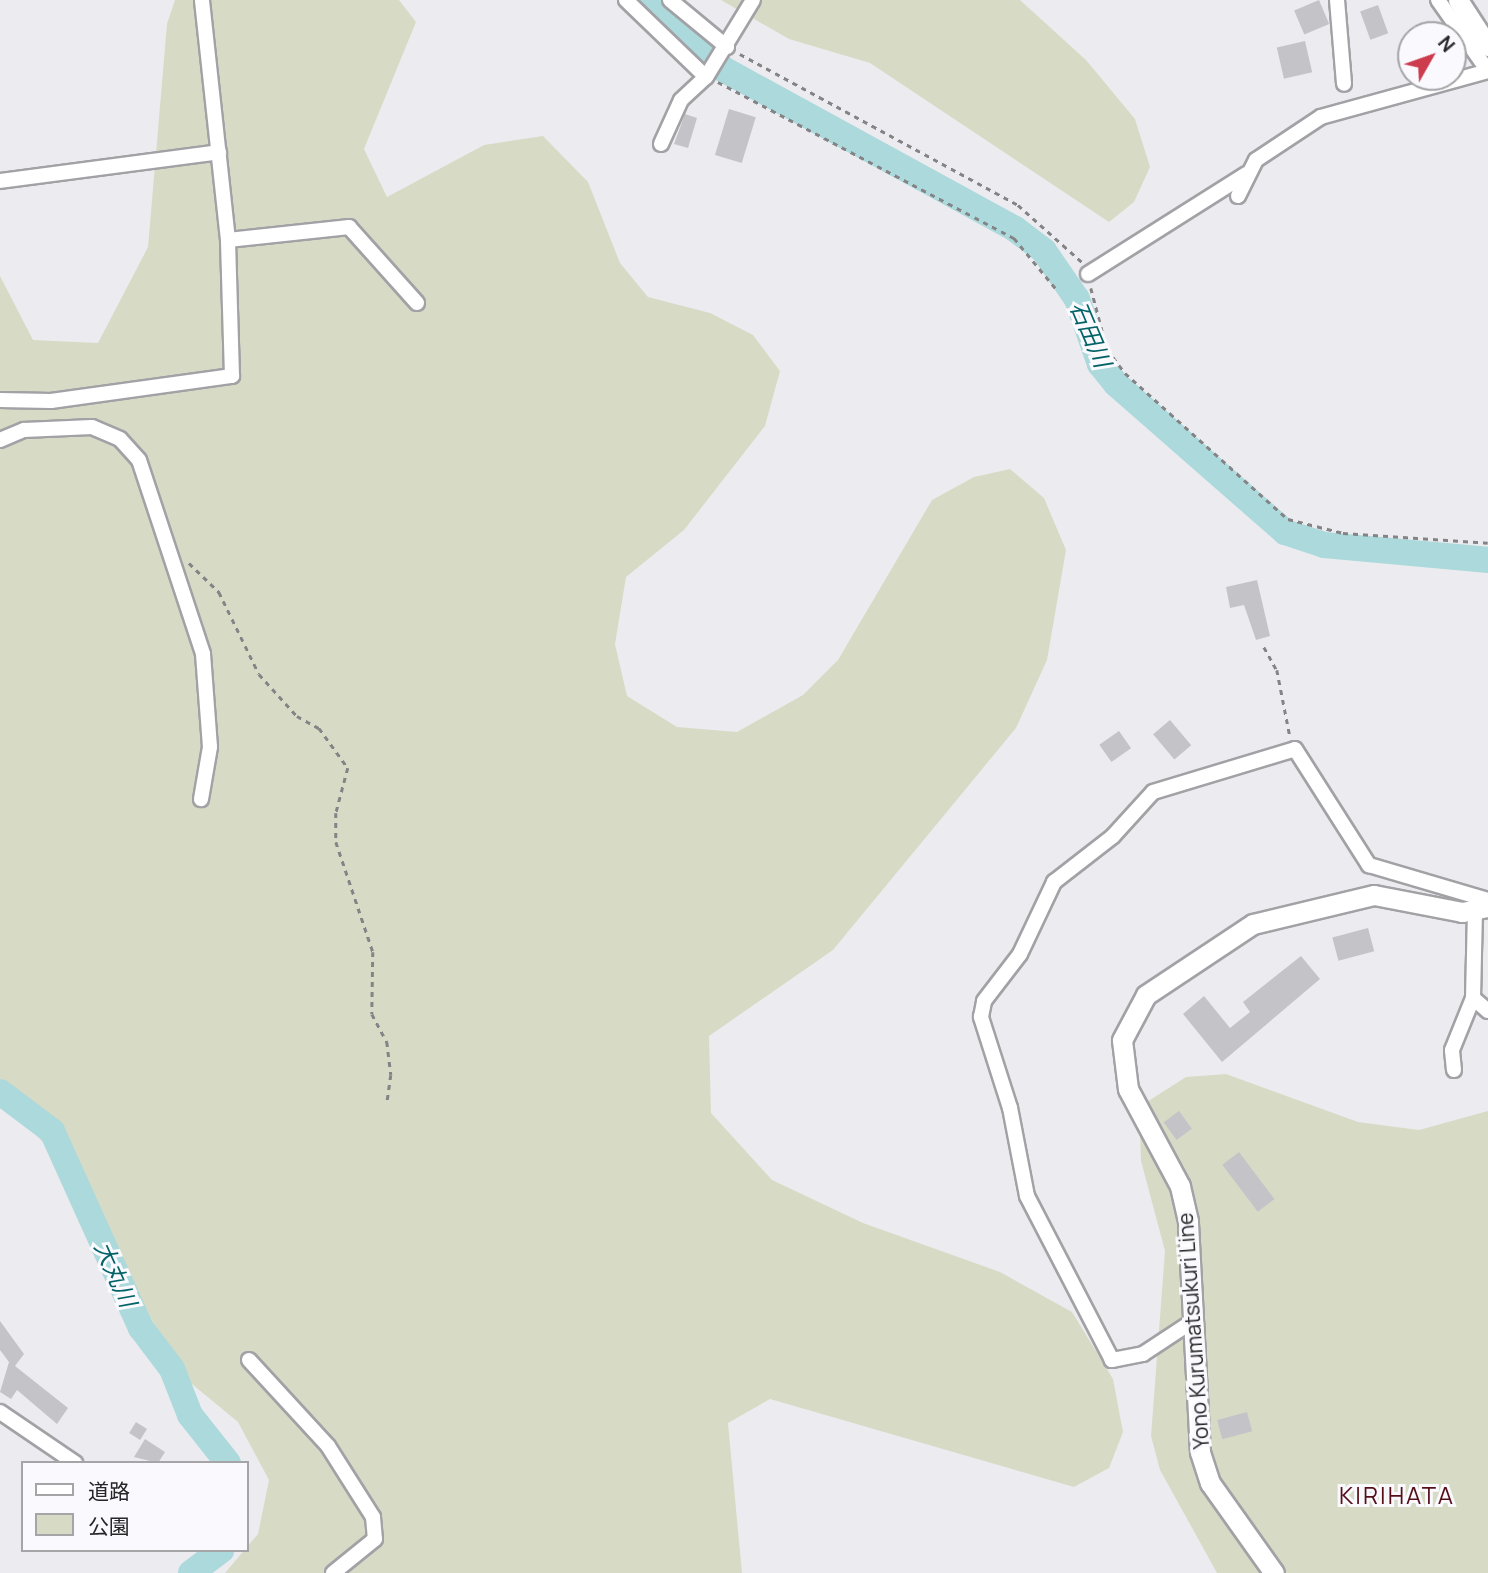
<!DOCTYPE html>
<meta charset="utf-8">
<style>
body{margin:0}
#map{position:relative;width:1488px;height:1573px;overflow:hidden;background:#ececf0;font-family:Manrope,"Noto Sans JP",sans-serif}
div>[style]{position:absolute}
.green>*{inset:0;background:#d7dbc6}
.river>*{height:26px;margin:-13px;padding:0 13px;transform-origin:13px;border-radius:13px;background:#acd9db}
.building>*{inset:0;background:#c4c4c8;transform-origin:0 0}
.path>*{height:2.5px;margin-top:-1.25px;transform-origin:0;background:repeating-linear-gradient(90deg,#848486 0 5px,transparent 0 10px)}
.roads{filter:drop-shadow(2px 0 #a2a2a6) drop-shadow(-2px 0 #a2a2a6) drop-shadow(0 2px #a2a2a6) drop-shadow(0 -2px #a2a2a6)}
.minor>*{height:14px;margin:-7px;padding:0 7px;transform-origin:7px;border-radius:7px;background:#fff}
.secondary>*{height:19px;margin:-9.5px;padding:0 9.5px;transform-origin:9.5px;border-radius:9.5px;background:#fff}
span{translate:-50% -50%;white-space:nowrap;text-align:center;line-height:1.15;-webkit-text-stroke:6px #f9f9fe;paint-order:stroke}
.street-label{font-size:21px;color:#262628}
.water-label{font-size:23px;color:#016366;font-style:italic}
.quarter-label{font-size:24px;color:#550f19;letter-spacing:2px}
.legend{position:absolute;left:21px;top:1461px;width:228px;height:91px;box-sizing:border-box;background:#f9f9fe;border:2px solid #a5a5a8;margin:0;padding:9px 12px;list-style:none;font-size:21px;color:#262628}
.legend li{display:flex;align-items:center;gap:14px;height:35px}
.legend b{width:35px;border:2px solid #a5a5a8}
.north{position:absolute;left:1397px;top:21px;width:70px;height:70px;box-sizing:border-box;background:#f9f9fe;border:2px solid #a5a5a8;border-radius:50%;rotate:50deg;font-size:19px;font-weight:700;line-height:28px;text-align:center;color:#262628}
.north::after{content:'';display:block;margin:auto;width:24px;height:32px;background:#cc3c4d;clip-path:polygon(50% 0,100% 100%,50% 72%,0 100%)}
</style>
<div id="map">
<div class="green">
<i style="clip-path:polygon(175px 0,399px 0,416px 22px,364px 149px,387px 197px,484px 145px,543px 136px,588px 182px,620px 263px,648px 297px,710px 313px,753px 335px,780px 371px,765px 426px,684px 530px,626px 577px,615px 644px,627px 696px,677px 727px,737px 732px,803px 695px,838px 660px,932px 500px,974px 477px,1010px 469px,1044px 498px,1066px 550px,1047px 660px,1016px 728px,833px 950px,709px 1036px,711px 1113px,772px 1180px,863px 1223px,1000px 1272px,1072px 1312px,1113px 1379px,1123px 1432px,1109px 1468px,1074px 1487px,770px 1399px,728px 1423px,742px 1573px,225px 1573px,258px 1534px,269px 1480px,238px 1422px,187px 1380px,54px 1153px,0 1099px,0 276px,33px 340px,98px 343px,148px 247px,167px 24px)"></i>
<i style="clip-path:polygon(721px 0,1020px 0,1086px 60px,1135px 119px,1150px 167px,1134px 202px,1109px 222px,870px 63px,789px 39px)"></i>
<i style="clip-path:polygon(1226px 1074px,1358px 1122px,1419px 1130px,1488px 1111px,1488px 1573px,1217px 1573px,1160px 1470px,1151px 1436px,1165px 1251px,1141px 1161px,1139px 1107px,1186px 1077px)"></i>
</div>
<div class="river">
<i style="left:644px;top:0;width:105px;rotate:41.1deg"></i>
<i style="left:723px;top:69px;width:333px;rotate:28.7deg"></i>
<i style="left:1015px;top:229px;width:36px;rotate:37deg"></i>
<i style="left:1044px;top:251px;width:58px;rotate:55.5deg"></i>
<i style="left:1077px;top:299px;width:69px;rotate:70.5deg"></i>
<i style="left:1100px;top:364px;width:26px;rotate:51deg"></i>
<i style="left:1116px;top:384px;width:225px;rotate:41.2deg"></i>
<i style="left:1285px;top:532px;width:41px;rotate:18.4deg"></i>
<i style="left:1324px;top:545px;width:165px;rotate:5.2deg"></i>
<i style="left:0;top:1092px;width:65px;rotate:36.9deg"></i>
<i style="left:52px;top:1131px;width:216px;rotate:65.7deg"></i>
<i style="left:141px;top:1328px;width:51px;rotate:52.9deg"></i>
<i style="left:172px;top:1369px;width:49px;rotate:68.6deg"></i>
<i style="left:190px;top:1415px;width:61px;rotate:51.6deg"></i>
<i style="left:191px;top:1573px;width:38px;rotate:-37deg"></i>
</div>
<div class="building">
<i style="left:1319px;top:0;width:26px;height:27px;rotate:67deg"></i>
<i style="left:1378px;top:5px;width:30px;height:19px;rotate:70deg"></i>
<i style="left:1305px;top:41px;width:32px;height:29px;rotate:77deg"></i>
<i style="left:729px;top:109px;width:28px;height:48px;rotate:17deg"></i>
<i style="clip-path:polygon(685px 114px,697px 118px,688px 148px,674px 144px)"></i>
<i style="clip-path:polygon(1257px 580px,1270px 636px,1256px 640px,1244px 605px,1230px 608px,1226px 587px)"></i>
<i style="left:1170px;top:720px;width:33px;height:22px;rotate:50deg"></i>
<i style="left:1119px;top:731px;width:21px;height:24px;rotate:55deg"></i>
<i style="left:1368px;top:928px;width:24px;height:37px;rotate:75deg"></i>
<i style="clip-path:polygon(1301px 956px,1320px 979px,1222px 1062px,1183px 1014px,1204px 996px,1230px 1028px,1250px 1012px,1243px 1002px)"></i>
<i style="left:1179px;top:1111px;width:22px;height:19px;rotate:54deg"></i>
<i style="left:1239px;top:1152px;width:59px;height:21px;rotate:53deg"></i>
<i style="clip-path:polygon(0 1321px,24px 1354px,15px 1366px,68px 1408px,57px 1424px,17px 1390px,11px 1399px,0 1392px,9px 1362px,0 1350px)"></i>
<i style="left:1247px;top:1412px;width:20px;height:31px;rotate:75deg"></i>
<i style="left:136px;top:1422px;width:13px;height:13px;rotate:32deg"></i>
<i style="clip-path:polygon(145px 1439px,165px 1452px,158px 1463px,134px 1457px)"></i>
</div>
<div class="path">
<i style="left:740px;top:54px;width:316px;rotate:28.5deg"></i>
<i style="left:1018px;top:205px;width:86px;rotate:41.7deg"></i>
<i style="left:718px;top:82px;width:335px;rotate:27.8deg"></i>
<i style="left:1014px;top:238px;width:67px;rotate:50.4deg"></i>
<i style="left:1091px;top:288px;width:63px;rotate:75.3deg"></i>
<i style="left:1107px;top:349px;width:30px;rotate:53deg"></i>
<i style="left:1125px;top:373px;width:219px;rotate:41.9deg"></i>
<i style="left:1288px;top:519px;width:57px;rotate:14.3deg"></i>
<i style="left:1343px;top:533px;width:145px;rotate:3.9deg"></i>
<i style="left:189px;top:563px;width:42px;rotate:44deg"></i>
<i style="left:219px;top:592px;width:91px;rotate:64deg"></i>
<i style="left:259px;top:674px;width:57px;rotate:47.9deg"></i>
<i style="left:297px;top:716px;width:25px;rotate:29deg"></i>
<i style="left:319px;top:728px;width:49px;rotate:54.1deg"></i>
<i style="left:348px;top:768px;width:47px;rotate:104.9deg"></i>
<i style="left:336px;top:813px;width:29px;rotate:90deg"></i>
<i style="left:336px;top:842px;width:116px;rotate:71.4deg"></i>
<i style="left:373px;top:952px;width:62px;rotate:90.9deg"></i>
<i style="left:372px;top:1014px;width:32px;rotate:62deg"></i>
<i style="left:387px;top:1042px;width:33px;rotate:83deg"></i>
<i style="left:391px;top:1075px;width:29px;rotate:98deg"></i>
<i style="left:1264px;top:647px;width:26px;rotate:61deg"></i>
<i style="left:1277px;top:670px;width:67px;rotate:78.9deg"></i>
</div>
<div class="roads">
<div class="minor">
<i style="left:626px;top:0;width:111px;rotate:43.9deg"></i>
<i style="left:670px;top:0;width:74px;rotate:39.5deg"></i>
<i style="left:1337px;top:0;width:84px;rotate:85.2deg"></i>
<i style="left:1438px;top:0;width:87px;rotate:54.8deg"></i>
<i style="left:661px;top:144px;width:48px;rotate:-65.6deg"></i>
<i style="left:681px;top:100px;width:34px;rotate:-43deg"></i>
<i style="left:706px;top:77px;width:90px;rotate:-58.6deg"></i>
<i style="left:0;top:181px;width:221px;rotate:-7.5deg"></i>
<i style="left:1238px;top:196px;width:40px;rotate:-63.4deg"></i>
<i style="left:1256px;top:160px;width:78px;rotate:-33.5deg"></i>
<i style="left:1321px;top:117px;width:173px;rotate:-15.4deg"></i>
<i style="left:228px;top:240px;width:122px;rotate:-6.1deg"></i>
<i style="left:349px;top:227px;width:102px;rotate:48.2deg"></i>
<i style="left:1088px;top:274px;width:187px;rotate:-32.3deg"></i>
<i style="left:0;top:400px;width:51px;rotate:1.1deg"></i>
<i style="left:51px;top:401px;width:183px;rotate:-7.9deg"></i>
<i style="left:232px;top:376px;width:136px;rotate:-91.7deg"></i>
<i style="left:228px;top:240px;width:241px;rotate:-96.2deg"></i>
<i style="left:0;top:440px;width:26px;rotate:-23deg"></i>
<i style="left:24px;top:430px;width:68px;rotate:-2.5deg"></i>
<i style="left:92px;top:427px;width:30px;rotate:23deg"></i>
<i style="left:120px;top:439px;width:28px;rotate:48deg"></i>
<i style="left:139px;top:460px;width:204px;rotate:71.7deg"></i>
<i style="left:203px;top:654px;width:93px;rotate:85.7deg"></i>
<i style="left:210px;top:747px;width:53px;rotate:99.8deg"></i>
<i style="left:1475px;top:910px;width:88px;rotate:91.3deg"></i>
<i style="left:1473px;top:998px;width:20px;rotate:41deg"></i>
<i style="left:1454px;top:1070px;width:20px;rotate:-96deg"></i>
<i style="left:1452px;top:1050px;width:56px;rotate:-68deg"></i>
<i style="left:1193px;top:1321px;width:60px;rotate:146.6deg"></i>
<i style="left:1143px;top:1354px;width:32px;rotate:169deg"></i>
<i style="left:1112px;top:1360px;width:185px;rotate:-117.4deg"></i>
<i style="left:1027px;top:1196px;width:90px;rotate:-100.9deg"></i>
<i style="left:1010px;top:1108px;width:96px;rotate:-107.7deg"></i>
<i style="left:981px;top:1017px;width:16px;rotate:-79deg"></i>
<i style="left:984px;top:1001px;width:59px;rotate:-52.5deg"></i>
<i style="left:1020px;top:954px;width:80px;rotate:-64.7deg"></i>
<i style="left:1054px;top:882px;width:75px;rotate:-37.9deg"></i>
<i style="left:1113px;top:836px;width:59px;rotate:-47.7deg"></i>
<i style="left:1153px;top:792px;width:148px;rotate:-16.8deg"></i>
<i style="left:1295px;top:749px;width:138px;rotate:57.5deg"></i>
<i style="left:1369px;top:865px;width:124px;rotate:16.4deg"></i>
<i style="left:249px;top:1360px;width:117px;rotate:47.4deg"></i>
<i style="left:328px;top:1446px;width:84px;rotate:57.6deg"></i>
<i style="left:373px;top:1517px;width:22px;rotate:85deg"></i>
<i style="left:375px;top:1539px;width:54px;rotate:141deg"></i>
<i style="left:0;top:1412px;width:91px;rotate:34.2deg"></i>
</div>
<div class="secondary">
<i style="left:1458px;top:0;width:55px;rotate:56.9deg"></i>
<i style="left:1274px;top:1573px;width:110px;rotate:-125.4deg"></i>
<i style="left:1210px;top:1483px;width:33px;rotate:-108deg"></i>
<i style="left:1200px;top:1452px;width:231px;rotate:-93deg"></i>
<i style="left:1188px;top:1221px;width:36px;rotate:-103deg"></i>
<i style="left:1180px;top:1186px;width:110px;rotate:-118.2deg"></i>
<i style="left:1128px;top:1089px;width:49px;rotate:-97deg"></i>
<i style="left:1122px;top:1040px;width:51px;rotate:-61.9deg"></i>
<i style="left:1146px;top:995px;width:128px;rotate:-33.6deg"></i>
<i style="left:1253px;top:924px;width:124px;rotate:-13.5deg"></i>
<i style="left:1374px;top:895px;width:90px;rotate:10.9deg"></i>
<i style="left:1462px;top:912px;width:26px;rotate:-11deg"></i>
</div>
</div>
<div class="street-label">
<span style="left:1193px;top:1331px;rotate:-94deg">Yono Kurumatsukuri Line</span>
</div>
<div class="water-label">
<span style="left:1091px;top:334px;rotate:67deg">石田川</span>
<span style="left:116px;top:1274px;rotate:66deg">大丸川</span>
</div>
<div class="quarter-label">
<span style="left:1397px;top:1495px">KIRIHATA</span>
</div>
<ul class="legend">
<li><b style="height:9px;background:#fff"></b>道路</li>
<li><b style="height:19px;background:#d7dbc6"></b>公園</li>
</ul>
<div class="north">N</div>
</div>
